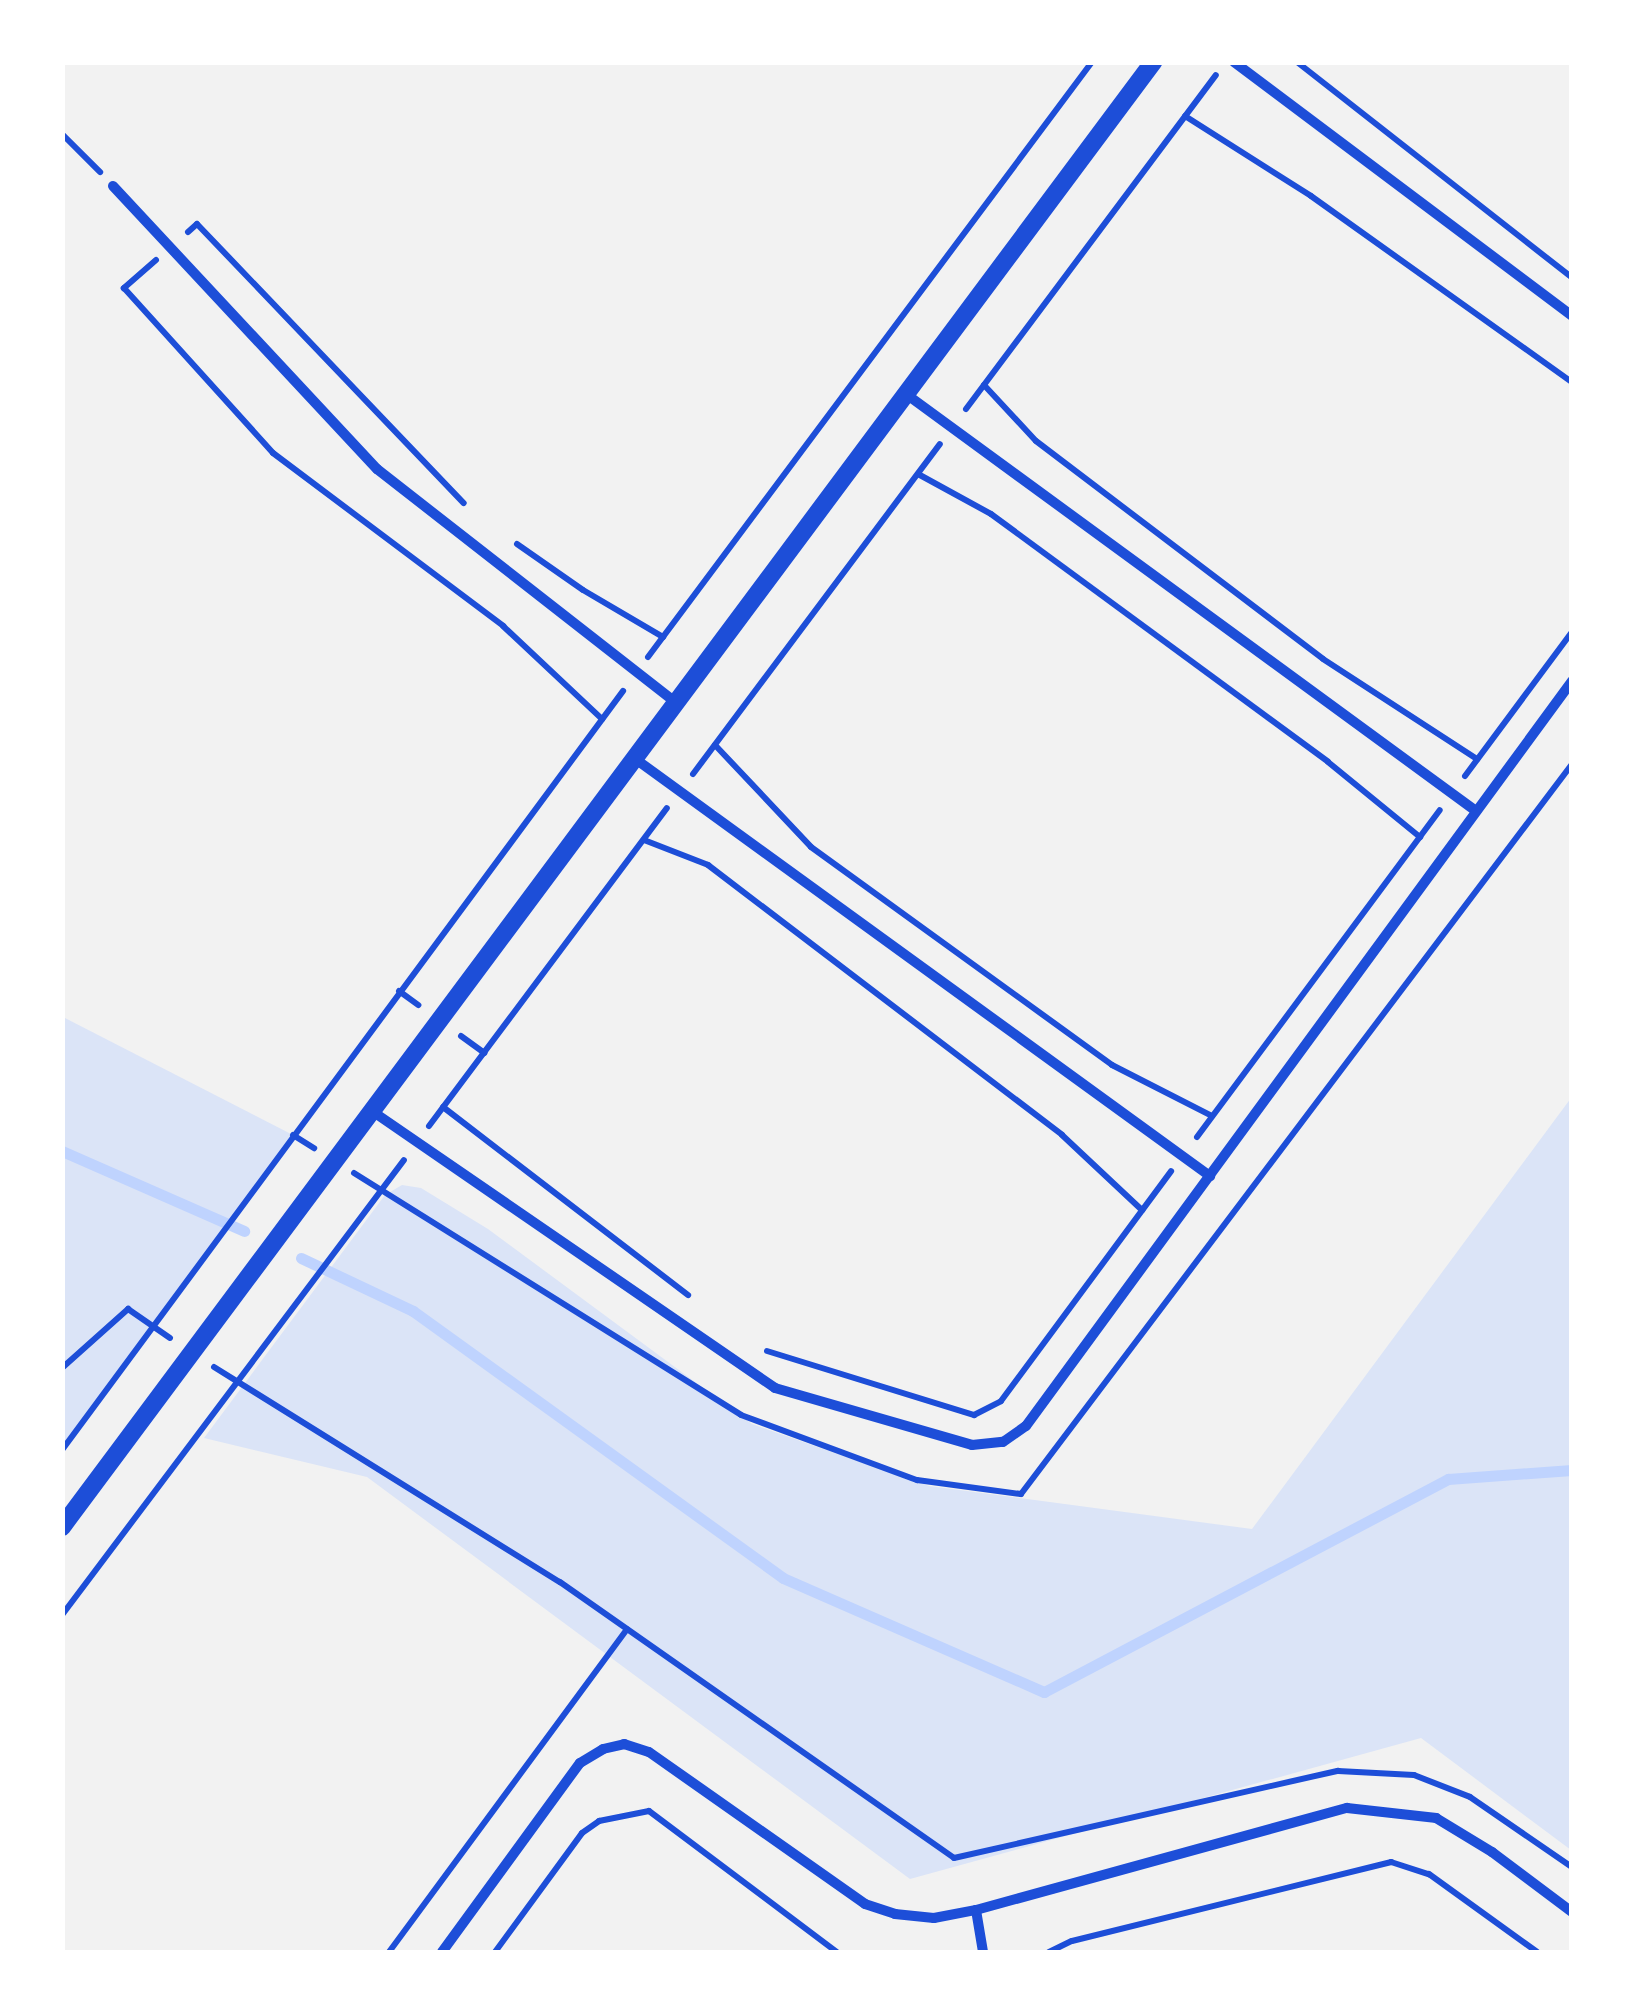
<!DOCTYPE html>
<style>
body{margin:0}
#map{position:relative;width:1634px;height:2015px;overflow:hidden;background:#f2f2f2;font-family:Cabin,sans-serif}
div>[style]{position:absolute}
.green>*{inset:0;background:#dbe4f7}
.stream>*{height:11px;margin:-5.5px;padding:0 5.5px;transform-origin:5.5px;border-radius:5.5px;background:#bfd3fe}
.path>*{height:6px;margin:-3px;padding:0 3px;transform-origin:3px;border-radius:3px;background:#1d4ed8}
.minor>*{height:10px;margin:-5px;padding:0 5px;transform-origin:5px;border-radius:5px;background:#1d4ed8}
.tertiary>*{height:18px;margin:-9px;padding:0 9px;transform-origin:9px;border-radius:9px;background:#1d4ed8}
span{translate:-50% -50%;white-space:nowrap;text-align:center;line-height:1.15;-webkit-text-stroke:8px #fff;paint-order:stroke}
.frame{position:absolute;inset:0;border:65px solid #fff;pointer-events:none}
</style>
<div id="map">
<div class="green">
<i style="clip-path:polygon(63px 1017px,293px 1135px,63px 1445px)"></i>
<i style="clip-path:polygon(1571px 1098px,1571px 1850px,1421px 1738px,910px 1879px,367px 1477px,204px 1438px,385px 1195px,402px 1185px,421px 1188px,488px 1229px,752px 1424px,929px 1486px,1252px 1529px)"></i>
</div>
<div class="stream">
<i style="left:62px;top:1151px;width:199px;rotate:23.7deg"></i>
<i style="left:301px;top:1258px;width:124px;rotate:25.3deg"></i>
<i style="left:413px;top:1311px;width:456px;rotate:35.8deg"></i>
<i style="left:783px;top:1578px;width:285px;rotate:23.6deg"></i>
<i style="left:1044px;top:1692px;width:457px;rotate:-27.8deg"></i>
<i style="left:1448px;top:1479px;width:124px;rotate:-4.2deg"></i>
</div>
<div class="path">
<i style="left:1297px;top:62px;width:350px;rotate:38.1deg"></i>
<i style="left:1185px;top:116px;width:149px;rotate:32.4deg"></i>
<i style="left:1311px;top:196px;width:320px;rotate:35.5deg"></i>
<i style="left:62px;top:134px;width:54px;rotate:45deg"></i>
<i style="left:188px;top:232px;width:12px;rotate:-42deg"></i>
<i style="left:197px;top:224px;width:386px;rotate:46.3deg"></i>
<i style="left:156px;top:260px;width:43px;rotate:138.8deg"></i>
<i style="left:124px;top:288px;width:222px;rotate:47.9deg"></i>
<i style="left:273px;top:453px;width:288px;rotate:36.9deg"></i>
<i style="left:503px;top:626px;width:136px;rotate:43.2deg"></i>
<i style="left:984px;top:385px;width:76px;rotate:47.1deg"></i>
<i style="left:1036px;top:441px;width:360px;rotate:37.2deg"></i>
<i style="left:1323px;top:659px;width:184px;rotate:33deg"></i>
<i style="left:966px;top:409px;width:417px;rotate:-53.2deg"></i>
<i style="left:918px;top:474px;width:83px;rotate:28.7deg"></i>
<i style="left:991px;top:514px;width:418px;rotate:36.3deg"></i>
<i style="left:1328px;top:762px;width:119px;rotate:39.2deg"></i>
<i style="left:517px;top:544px;width:80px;rotate:34.9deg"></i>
<i style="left:583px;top:590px;width:93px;rotate:30.4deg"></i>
<i style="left:648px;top:657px;width:742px;rotate:-53.27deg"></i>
<i style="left:715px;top:745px;width:140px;rotate:46.7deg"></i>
<i style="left:811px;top:847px;width:372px;rotate:35.9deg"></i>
<i style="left:1112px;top:1065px;width:112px;rotate:27deg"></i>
<i style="left:693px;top:774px;width:412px;rotate:-53.2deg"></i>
<i style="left:1465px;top:776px;width:179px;rotate:-53.4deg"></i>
<i style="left:644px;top:840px;width:69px;rotate:21.3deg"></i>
<i style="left:708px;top:865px;width:445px;rotate:37.3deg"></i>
<i style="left:1062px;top:1135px;width:110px;rotate:43.2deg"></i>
<i style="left:399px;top:991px;width:24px;rotate:36deg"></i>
<i style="left:461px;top:1036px;width:29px;rotate:36deg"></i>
<i style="left:443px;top:1107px;width:309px;rotate:37.5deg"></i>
<i style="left:429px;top:1126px;width:397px;rotate:-53.2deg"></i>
<i style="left:293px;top:1135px;width:25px;rotate:32deg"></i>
<i style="left:1197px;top:1137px;width:407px;rotate:-53.4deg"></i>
<i style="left:354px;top:1173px;width:456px;rotate:32deg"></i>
<i style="left:741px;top:1415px;width:188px;rotate:20.3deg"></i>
<i style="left:917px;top:1480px;width:105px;rotate:7.7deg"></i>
<i style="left:1021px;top:1494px;width:915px;rotate:-52.95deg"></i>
<i style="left:767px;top:1351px;width:217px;rotate:17.2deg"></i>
<i style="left:974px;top:1415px;width:30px;rotate:-27deg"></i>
<i style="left:1001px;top:1401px;width:286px;rotate:-53.5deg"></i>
<i style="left:214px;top:1367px;width:407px;rotate:31.9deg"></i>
<i style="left:560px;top:1582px;width:481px;rotate:35deg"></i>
<i style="left:954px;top:1858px;width:394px;rotate:-12.8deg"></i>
<i style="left:1338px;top:1771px;width:76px;rotate:3deg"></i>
<i style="left:1414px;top:1775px;width:60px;rotate:21.4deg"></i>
<i style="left:1470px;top:1797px;width:124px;rotate:34.5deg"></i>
<i style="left:62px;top:1368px;width:89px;rotate:-41.8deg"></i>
<i style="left:128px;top:1309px;width:51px;rotate:34.6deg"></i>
<i style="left:62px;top:1450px;width:944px;rotate:-53.53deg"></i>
<i style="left:62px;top:1615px;width:569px;rotate:-53.07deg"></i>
<i style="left:389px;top:1952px;width:401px;rotate:-53.6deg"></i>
<i style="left:495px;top:1952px;width:147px;rotate:-53.8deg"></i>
<i style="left:582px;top:1833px;width:21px;rotate:-35deg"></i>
<i style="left:599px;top:1821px;width:51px;rotate:-11.3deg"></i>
<i style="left:649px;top:1811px;width:235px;rotate:36.9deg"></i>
<i style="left:1049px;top:1952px;width:25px;rotate:-26deg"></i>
<i style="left:1072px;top:1941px;width:329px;rotate:-13.9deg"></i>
<i style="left:1391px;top:1862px;width:40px;rotate:18deg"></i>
<i style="left:1429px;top:1874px;width:133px;rotate:35.8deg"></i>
</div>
<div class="minor">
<i style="left:1234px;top:62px;width:423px;rotate:36.9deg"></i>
<i style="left:113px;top:186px;width:387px;rotate:47deg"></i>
<i style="left:377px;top:469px;width:380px;rotate:38deg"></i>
<i style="left:906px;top:394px;width:706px;rotate:36.19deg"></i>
<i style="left:634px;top:758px;width:712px;rotate:35.97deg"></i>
<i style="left:372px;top:1111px;width:489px;rotate:34.5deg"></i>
<i style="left:775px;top:1388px;width:205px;rotate:16.1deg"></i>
<i style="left:972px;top:1445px;width:31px;rotate:-6deg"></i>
<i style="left:1003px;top:1442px;width:28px;rotate:-35deg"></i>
<i style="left:1026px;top:1426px;width:924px;rotate:-53.76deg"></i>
<i style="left:976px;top:1910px;width:43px;rotate:80.5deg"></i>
<i style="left:442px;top:1952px;width:234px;rotate:-53.9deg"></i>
<i style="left:580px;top:1763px;width:27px;rotate:-31deg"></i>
<i style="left:603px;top:1749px;width:22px;rotate:-13deg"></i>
<i style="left:624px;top:1744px;width:26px;rotate:18deg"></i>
<i style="left:649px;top:1752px;width:264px;rotate:35.1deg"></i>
<i style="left:865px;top:1904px;width:32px;rotate:18deg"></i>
<i style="left:895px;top:1914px;width:39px;rotate:6deg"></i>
<i style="left:934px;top:1918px;width:43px;rotate:-10.8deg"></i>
<i style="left:976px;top:1910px;width:385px;rotate:-15.4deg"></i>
<i style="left:1347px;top:1808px;width:90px;rotate:6.4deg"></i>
<i style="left:1436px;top:1818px;width:66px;rotate:31.3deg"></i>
<i style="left:1492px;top:1852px;width:100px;rotate:36.9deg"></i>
</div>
<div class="tertiary">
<i style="left:62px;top:1527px;width:1827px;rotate:-53.32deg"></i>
</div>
<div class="frame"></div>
</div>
